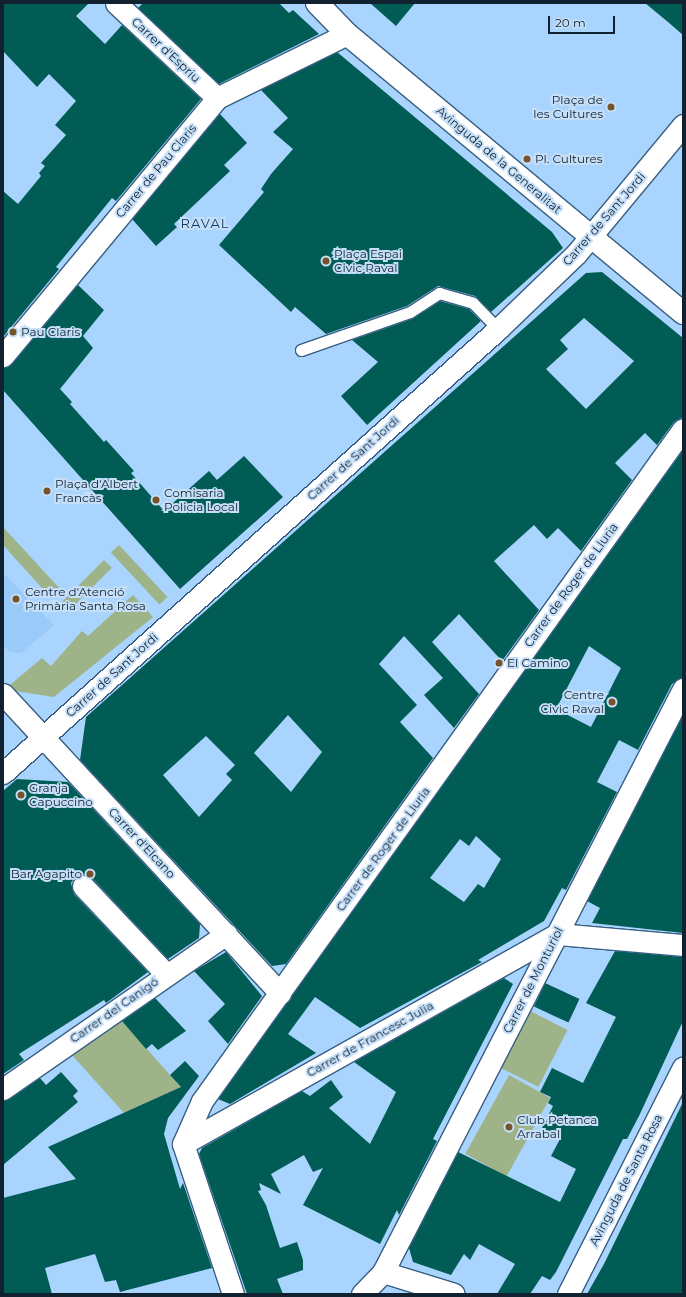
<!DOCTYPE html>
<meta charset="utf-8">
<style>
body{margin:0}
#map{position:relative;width:686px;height:1297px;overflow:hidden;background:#a9d4fd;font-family:Montserrat,sans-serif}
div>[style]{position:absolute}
.built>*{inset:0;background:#9acaf9}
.green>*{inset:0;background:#9fb388;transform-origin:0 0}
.building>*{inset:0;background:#025c56;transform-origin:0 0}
.roads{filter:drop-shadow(1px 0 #385f83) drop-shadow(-1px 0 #385f83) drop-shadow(0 1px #385f83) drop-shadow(0 -1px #385f83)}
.lane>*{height:11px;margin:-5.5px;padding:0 5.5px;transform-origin:5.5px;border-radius:5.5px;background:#fff}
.street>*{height:21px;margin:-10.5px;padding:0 10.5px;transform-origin:10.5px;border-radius:10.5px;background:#fff}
.secondary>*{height:22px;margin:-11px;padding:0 11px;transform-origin:11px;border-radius:11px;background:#fff}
.dots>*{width:11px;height:11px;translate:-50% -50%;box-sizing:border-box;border:2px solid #c6dff8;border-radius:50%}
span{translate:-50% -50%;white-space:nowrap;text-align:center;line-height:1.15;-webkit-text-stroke:4px #c6dff8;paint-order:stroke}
.street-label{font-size:12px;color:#112130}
.poi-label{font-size:12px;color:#112130}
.right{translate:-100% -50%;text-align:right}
.left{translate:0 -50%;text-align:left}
.neighbourhood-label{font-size:13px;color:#0d3657;letter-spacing:1px}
.frame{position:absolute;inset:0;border:4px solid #112130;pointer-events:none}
.scale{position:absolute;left:548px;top:16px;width:67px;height:18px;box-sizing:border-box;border:2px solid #112130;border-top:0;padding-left:5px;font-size:12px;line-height:14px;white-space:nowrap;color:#112130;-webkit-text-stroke:3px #c6dff8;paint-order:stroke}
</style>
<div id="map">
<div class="built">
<i style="clip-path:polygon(3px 573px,54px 625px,21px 653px,10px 652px,3px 646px)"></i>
</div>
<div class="green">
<i style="clip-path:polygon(3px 527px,61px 590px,51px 598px,3px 545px)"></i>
<i style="left:119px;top:545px;width:71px;height:11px;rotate:47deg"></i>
<i style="left:104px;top:560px;width:11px;height:64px;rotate:45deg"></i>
<i style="clip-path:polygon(133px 595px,153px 617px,54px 697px,15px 691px,10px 685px,42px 658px,51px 666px,82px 631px,88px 636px)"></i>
<i style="left:530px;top:1011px;width:42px;height:64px;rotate:27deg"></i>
<i style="clip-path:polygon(122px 1021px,186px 1093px,162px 1096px,124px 1113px,72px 1055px)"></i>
<i style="left:509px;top:1075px;width:47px;height:90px;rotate:29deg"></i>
</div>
<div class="building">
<i style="clip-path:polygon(3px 3px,89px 3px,76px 16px,105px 44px,122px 25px,201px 99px,116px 201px,112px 198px,56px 267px,59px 269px,3px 337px,3px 191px,18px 204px,41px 176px,39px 173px,45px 166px,41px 163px,66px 135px,55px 125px,76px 101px,49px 74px,37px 87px,3px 51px)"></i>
<i style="clip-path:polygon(143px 3px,279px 3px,289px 13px,293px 10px,319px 34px,219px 84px,138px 8px)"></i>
<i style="clip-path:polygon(370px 3px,415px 3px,396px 26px)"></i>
<i style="clip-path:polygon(645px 3px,683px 3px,683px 35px,668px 22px)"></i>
<i style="clip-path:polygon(337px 52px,552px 232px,563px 248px,491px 312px,475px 296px,438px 286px,407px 306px,326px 334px,295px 307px,291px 312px,219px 245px,264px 192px,261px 189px,271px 174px,293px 149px,273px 132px,288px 118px,261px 90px)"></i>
<i style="clip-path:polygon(220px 114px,247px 143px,224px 165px,230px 171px,174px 224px,177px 227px,156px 246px,132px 219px)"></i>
<i style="clip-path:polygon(evenodd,602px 272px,683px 338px,683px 417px,674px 422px,657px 445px,645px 433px,615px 463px,632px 480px,581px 551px,558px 528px,547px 539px,534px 525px,494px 561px,539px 610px,502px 661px,459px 614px,432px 642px,479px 694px,454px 728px,424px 695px,443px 678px,404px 636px,379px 664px,417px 705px,400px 722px,433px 758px,286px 964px,272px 966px,80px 760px,86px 717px,586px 273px,602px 272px,584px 318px,634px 361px,586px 409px,546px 369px,568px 349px,560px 340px,584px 318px,602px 272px,288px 715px,322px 752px,291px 792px,254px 753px,288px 715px,602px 272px,206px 736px,235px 765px,226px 774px,232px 780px,199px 817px,163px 775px,206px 736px)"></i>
<i style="clip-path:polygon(78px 285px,104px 310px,83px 336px,93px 348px,60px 389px,72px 402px,70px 404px,104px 442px,106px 440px,134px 471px,131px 473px,164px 511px,209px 471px,217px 480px,244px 456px,283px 497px,180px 589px,3px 390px,3px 368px,12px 364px)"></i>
<i style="clip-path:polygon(440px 301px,469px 309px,481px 321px,367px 425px,341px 396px,378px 362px,352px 340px,412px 319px)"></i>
<i style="clip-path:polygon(evenodd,683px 450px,683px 677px,672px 684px,638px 750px,619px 740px,597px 782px,617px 792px,566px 890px,562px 888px,544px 921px,478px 960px,482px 962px,360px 1028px,315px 997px,288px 1034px,316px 1053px,230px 1104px,218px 1099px,683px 450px,589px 646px,621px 668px,591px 727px,556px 709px,589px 646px,683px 450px,476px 836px,501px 859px,484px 888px,478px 884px,464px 902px,430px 878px,460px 839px,469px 846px,476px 836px)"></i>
<i style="clip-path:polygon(683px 715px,683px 933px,592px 923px,600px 908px,587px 901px)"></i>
<i style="clip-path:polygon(17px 779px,68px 782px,200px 924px,199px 938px,168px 959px,92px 878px,86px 874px,75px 877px,71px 883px,74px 894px,148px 972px,106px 1003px,104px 1000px,19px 1054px,24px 1060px,3px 1074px,3px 791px)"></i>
<i style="clip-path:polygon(615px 951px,683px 957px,683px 1021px,639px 1116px,627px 1139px,623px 1139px,556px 1272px,550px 1280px,542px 1276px,530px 1294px,497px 1294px,515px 1264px,479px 1244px,470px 1260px,464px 1254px,451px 1275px,413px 1262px,409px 1248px,458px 1152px,560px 1202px,576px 1169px,551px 1156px,560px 1139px,541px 1130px,553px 1106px,548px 1103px,551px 1097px,540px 1092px,552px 1068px,583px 1083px,616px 1017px,586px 1003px)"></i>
<i style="clip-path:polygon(226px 952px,262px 996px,228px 1044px,208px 1021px,225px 1004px,194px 971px)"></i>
<i style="clip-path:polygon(504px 978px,513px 984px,433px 1139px,437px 1141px,399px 1215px,397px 1210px,380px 1244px,303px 1205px,323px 1168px,313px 1172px,304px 1155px,271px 1174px,281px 1194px,259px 1183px,261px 1190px,258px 1191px,266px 1205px,280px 1248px,297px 1242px,303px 1260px,303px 1270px,277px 1279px,283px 1294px,247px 1294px,199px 1154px,202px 1148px,302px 1091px,310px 1096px,331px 1080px,343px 1097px,329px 1108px,370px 1144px,396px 1092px,354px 1062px)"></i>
<i style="left:545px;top:983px;width:38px;height:26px;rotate:25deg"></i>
<i style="clip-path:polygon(155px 998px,186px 1031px,158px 1050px,152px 1044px,146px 1049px,122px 1021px)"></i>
<i style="clip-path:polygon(185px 1061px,199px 1076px,168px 1118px,164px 1134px,180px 1189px,183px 1183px,212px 1268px,120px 1292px,116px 1280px,105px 1282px,95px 1254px,45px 1268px,52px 1294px,3px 1294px,3px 1198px,76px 1179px,48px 1147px,181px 1087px,170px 1075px)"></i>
<i style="clip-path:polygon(61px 1072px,78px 1091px,73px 1096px,78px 1102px,3px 1165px,3px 1101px,40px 1078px,46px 1085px)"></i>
<i style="clip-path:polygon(683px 1102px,683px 1294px,587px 1294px,604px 1264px)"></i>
</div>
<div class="roads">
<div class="lane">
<i style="left:301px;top:350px;width:115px;rotate:-19.2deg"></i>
<i style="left:410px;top:312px;width:35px;rotate:-33deg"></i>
<i style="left:439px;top:293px;width:35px;rotate:16deg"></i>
<i style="left:473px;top:303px;width:36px;rotate:46deg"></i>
</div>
<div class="street">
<i style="left:116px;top:3px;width:139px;rotate:43.2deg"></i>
<i style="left:3px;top:356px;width:335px;rotate:-50.3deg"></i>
<i style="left:217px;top:98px;width:145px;rotate:-26.2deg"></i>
<i style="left:3px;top:694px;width:408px;rotate:47.2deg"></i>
<i style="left:3px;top:773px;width:665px;rotate:-41.89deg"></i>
<i style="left:498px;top:329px;width:108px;rotate:-43.9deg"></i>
<i style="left:576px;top:254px;width:168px;rotate:-50.3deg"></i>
<i style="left:83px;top:886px;width:121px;rotate:46.7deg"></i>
<i style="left:557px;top:934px;width:126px;rotate:5deg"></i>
<i style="left:3px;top:1089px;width:272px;rotate:-34.8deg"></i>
<i style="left:183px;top:1144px;width:429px;rotate:-29.3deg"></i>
<i style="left:383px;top:1272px;width:74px;rotate:17.2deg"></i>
<i style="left:233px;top:1294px;width:158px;rotate:-108.4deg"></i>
<i style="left:183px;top:1144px;width:47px;rotate:-66.2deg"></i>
<i style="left:202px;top:1101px;width:826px;rotate:-54.41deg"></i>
<i style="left:362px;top:1294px;width:30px;rotate:-46deg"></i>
<i style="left:383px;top:1272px;width:656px;rotate:-62.77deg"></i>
<i style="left:568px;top:1294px;width:254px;rotate:-63.1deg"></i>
</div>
<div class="secondary">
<i style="left:317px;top:3px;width:43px;rotate:45.9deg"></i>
<i style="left:347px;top:34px;width:437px;rotate:39.7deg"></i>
</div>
</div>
<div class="dots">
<i style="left:611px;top:107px;background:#76532b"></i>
<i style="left:527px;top:159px;background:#76532b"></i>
<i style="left:326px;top:261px;background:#76532b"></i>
<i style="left:13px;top:332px;background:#76532b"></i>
<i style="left:47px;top:491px;background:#76532b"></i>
<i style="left:156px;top:500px;background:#76532b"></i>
<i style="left:16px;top:599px;background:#76532b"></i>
<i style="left:499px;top:663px;background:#76532b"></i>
<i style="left:612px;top:702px;background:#76532b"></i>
<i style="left:21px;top:795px;background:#76532b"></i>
<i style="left:90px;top:874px;background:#76532b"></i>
<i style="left:509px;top:1127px;background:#76532b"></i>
</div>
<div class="street-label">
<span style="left:166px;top:50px;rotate:43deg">Carrer d'Espriu</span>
<span style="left:499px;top:160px;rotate:40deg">Avinguda de la Generalitat</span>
<span style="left:156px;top:171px;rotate:-50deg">Carrer de Pau Claris</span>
<span style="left:604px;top:219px;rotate:-49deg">Carrer de Sant Jordi</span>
<span style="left:353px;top:458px;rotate:-42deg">Carrer de Sant Jordi</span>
<span style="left:571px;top:585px;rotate:-54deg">Carrer de Roger de Lluria</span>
<span style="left:112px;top:675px;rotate:-42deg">Carrer de Sant Jordi</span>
<span style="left:142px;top:843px;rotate:47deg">Carrer d'Elcano</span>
<span style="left:383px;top:849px;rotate:-54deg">Carrer de Roger de Lluria</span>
<span style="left:533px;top:980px;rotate:-63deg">Carrer de Monturiol</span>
<span style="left:114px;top:1010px;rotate:-35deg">Carrer del Canigó</span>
<span style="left:370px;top:1039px;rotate:-29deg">Carrer de Francesc Julia</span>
<span style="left:626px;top:1180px;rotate:-63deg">Avinguda de Santa Rosa</span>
</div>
<div class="poi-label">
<span class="right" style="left:603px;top:107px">Plaça de<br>les Cultures</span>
<span class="left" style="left:535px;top:159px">Pl. Cultures</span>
<span class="left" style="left:334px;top:261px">Plaça Espai<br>Civic Raval</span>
<span class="left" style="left:21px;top:332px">Pau Claris</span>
<span class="left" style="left:55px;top:491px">Plaça d'Albert<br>Francàs</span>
<span class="left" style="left:164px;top:500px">Comisaria<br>Policia Local</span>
<span class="left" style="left:25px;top:599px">Centre d'Atenció<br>Primària Santa Rosa</span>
<span class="left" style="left:507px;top:663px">El Camino</span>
<span class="right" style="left:604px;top:702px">Centre<br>Civic Raval</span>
<span class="left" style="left:29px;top:795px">Granja<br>Capuccino</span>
<span class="right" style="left:82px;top:874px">Bar Agapito</span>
<span class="left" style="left:517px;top:1127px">Club Petanca<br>Arrabal</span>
</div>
<div class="neighbourhood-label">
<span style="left:205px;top:223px">RAVAL</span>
</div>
<div class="frame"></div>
<div class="scale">20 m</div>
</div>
